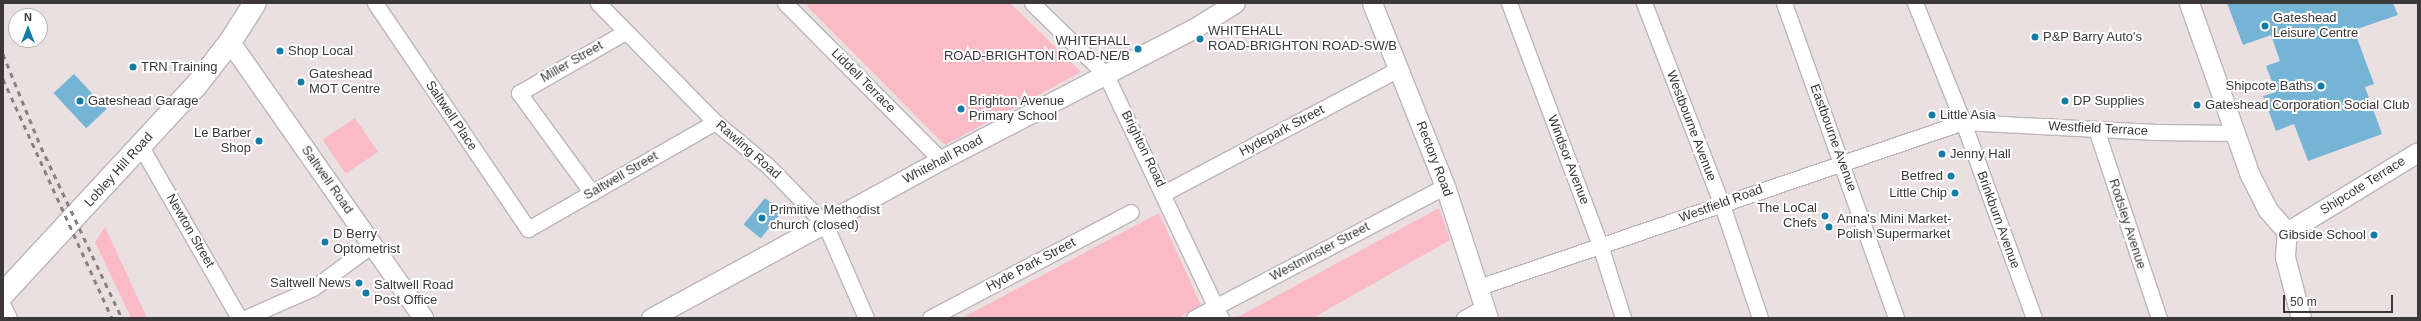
<!DOCTYPE html>
<style>
body{margin:0}
#map{position:relative;width:2421px;height:321px;overflow:hidden;background:#eae0e1;font-family:Helvetica,sans-serif}
div>[style]{position:absolute}
.green>*{inset:0;background:#fabbc7;transform-origin:0 0}
.building>*{inset:0;background:#75b4d4;transform-origin:0 0}
.roads{filter:drop-shadow(1px 0 #beb5b6) drop-shadow(-1px 0 #beb5b6) drop-shadow(0 1px #beb5b6) drop-shadow(0 -1px #beb5b6)}
.minor>*{height:15px;margin:-7.5px;padding:0 7.5px;transform-origin:7.5px;border-radius:7.5px;background:#fff}
.tertiary>*{height:19px;margin:-9.5px;padding:0 9.5px;transform-origin:9.5px;border-radius:9.5px;background:#fff}
.secondary>*{height:22px;margin:-11px;padding:0 11px;transform-origin:11px;border-radius:11px;background:#fff}
.rail>*{height:3px;margin-top:-1.5px;transform-origin:0;background:repeating-linear-gradient(90deg,#878182 0 5px,transparent 0 10px)}
.dots>*{width:11px;height:11px;translate:-50% -50%;box-sizing:border-box;border:2px solid #fff;border-radius:50%}
span{translate:-50% -50%;white-space:nowrap;text-align:center;line-height:1.15;-webkit-text-stroke:4px #fff;paint-order:stroke}
.poi-label{font-size:13px;color:#3c3839}
.left{translate:0 -50%;text-align:left}
.right{translate:-100% -50%;text-align:right}
.street-label{font-size:13px;color:#3c3839}
.frame{position:absolute;inset:0;border:4px solid #3c3839;pointer-events:none}
.north{position:absolute;left:8px;top:8px;width:40px;height:40px;box-sizing:border-box;background:#fff;border:1px solid #b1afb0;border-radius:50%;rotate:0deg;font-size:11px;font-weight:700;line-height:16px;text-align:center;color:#3c3839}
.north::after{content:'';display:block;margin:auto;width:14px;height:18px;background:#137da7;clip-path:polygon(50% 0,100% 100%,50% 72%,0 100%)}
.scale{position:absolute;left:2283px;top:295px;width:110px;height:18px;box-sizing:border-box;border:2px solid #3c3839;border-top:0;padding-left:5px;font-size:12px;line-height:14px;white-space:nowrap;color:#3c3839;-webkit-text-stroke:3px #fff;paint-order:stroke}
</style>
<div id="map">
<div class="green">
<i style="clip-path:polygon(804px 3px,1010px 3px,1081px 72px,945px 145px)"></i>
<i style="left:355px;top:118px;width:41px;height:39px;rotate:56deg"></i>
<i style="clip-path:polygon(1439px 208px,1450px 240px,1313px 318px,1236px 318px)"></i>
<i style="clip-path:polygon(1159px 213px,1201px 305px,1178px 318px,962px 318px)"></i>
<i style="clip-path:polygon(105px 227px,147px 318px,131px 318px,95px 242px)"></i>
</div>
<div class="building">
<i style="clip-path:polygon(2227px 3px,2393px 3px,2398px 15px,2354px 30px,2374px 84px,2365px 87px,2382px 134px,2308px 161px,2294px 124px,2276px 131px,2263px 96px,2276px 92px,2266px 66px,2280px 61px,2271px 35px,2243px 45px)"></i>
<i style="left:74px;top:74px;width:48px;height:28px;rotate:47deg"></i>
<i style="left:765px;top:198px;width:22px;height:34px;rotate:39deg"></i>
</div>
<div class="roads">
<div class="minor">
<i style="left:375px;top:3px;width:273px;rotate:55.9deg"></i>
<i style="left:528px;top:229px;width:215px;rotate:-29.8deg"></i>
<i style="left:598px;top:3px;width:167px;rotate:45.5deg"></i>
<i style="left:715px;top:122px;width:67px;rotate:39.6deg"></i>
<i style="left:767px;top:165px;width:83px;rotate:45.5deg"></i>
<i style="left:825px;top:224px;width:103px;rotate:66.4deg"></i>
<i style="left:785px;top:3px;width:221px;rotate:45.2deg"></i>
<i style="left:1032px;top:3px;width:103px;rotate:44.2deg"></i>
<i style="left:1106px;top:75px;width:269px;rotate:64.7deg"></i>
<i style="left:1509px;top:3px;width:259px;rotate:69.4deg"></i>
<i style="left:1600px;top:245px;width:77px;rotate:72.5deg"></i>
<i style="left:1644px;top:3px;width:217px;rotate:68.9deg"></i>
<i style="left:1722px;top:205px;width:119px;rotate:71.4deg"></i>
<i style="left:1784px;top:3px;width:334px;rotate:70.4deg"></i>
<i style="left:1915px;top:3px;width:128px;rotate:68deg"></i>
<i style="left:1963px;top:122px;width:208px;rotate:70.1deg"></i>
<i style="left:2096px;top:129px;width:199px;rotate:71.6deg"></i>
<i style="left:140px;top:145px;width:199px;rotate:60.2deg"></i>
<i style="left:592px;top:193px;width:124px;rotate:-126.1deg"></i>
<i style="left:519px;top:93px;width:122px;rotate:-29.9deg"></i>
<i style="left:1164px;top:193px;width:265px;rotate:-27.9deg"></i>
<i style="left:1479px;top:287px;width:511px;rotate:-18.82deg"></i>
<i style="left:1963px;top:122px;width:193px;rotate:3deg"></i>
<i style="left:2156px;top:132px;width:79px;rotate:0.7deg"></i>
<i style="left:3px;top:306px;width:13px;rotate:63deg"></i>
<i style="left:245px;top:318px;width:74px;rotate:-23.8deg"></i>
<i style="left:313px;top:288px;width:73px;rotate:-36.1deg"></i>
<i style="left:930px;top:318px;width:227px;rotate:-27.8deg"></i>
<i style="left:1194px;top:318px;width:284px;rotate:-27.7deg"></i>
<i style="left:1464px;top:318px;width:24px;rotate:-28deg"></i>
</div>
<div class="tertiary">
<i style="left:1372px;top:3px;width:197px;rotate:68.3deg"></i>
<i style="left:1445px;top:186px;width:139px;rotate:72deg"></i>
<i style="left:2189px;top:3px;width:182px;rotate:70.5deg"></i>
<i style="left:2250px;top:175px;width:38px;rotate:63deg"></i>
<i style="left:2267px;top:209px;width:30px;rotate:49deg"></i>
<i style="left:2287px;top:232px;width:25px;rotate:95deg"></i>
<i style="left:2285px;top:257px;width:63px;rotate:75.3deg"></i>
<i style="left:230px;top:42px;width:337px;rotate:55deg"></i>
<i style="left:2287px;top:232px;width:153px;rotate:-31.4deg"></i>
<i style="left:651px;top:318px;width:330px;rotate:-28.6deg"></i>
<i style="left:941px;top:160px;width:284px;rotate:-27.5deg"></i>
<i style="left:1193px;top:29px;width:49px;rotate:-31.8deg"></i>
</div>
<div class="secondary">
<i style="left:3px;top:294px;width:282px;rotate:-47.2deg"></i>
<i style="left:195px;top:87px;width:57px;rotate:-52.1deg"></i>
<i style="left:230px;top:42px;width:46px;rotate:-57.3deg"></i>
</div>
</div>
<div class="rail">
<i style="left:3px;top:54px;width:100px;rotate:67.8deg"></i>
<i style="left:41px;top:147px;width:189px;rotate:64.7deg"></i>
<i style="left:3px;top:79px;width:263px;rotate:65.5deg"></i>
</div>
<div class="dots">
<i style="left:2265px;top:26px;background:#137da7"></i>
<i style="left:2035px;top:37px;background:#137da7"></i>
<i style="left:1200px;top:39px;background:#137da7"></i>
<i style="left:1138px;top:49px;background:#137da7"></i>
<i style="left:280px;top:51px;background:#137da7"></i>
<i style="left:133px;top:67px;background:#137da7"></i>
<i style="left:301px;top:82px;background:#137da7"></i>
<i style="left:2321px;top:86px;background:#137da7"></i>
<i style="left:80px;top:101px;background:#137da7"></i>
<i style="left:2065px;top:101px;background:#137da7"></i>
<i style="left:2197px;top:105px;background:#137da7"></i>
<i style="left:961px;top:109px;background:#137da7"></i>
<i style="left:1932px;top:115px;background:#137da7"></i>
<i style="left:259px;top:141px;background:#137da7"></i>
<i style="left:1942px;top:154px;background:#137da7"></i>
<i style="left:1951px;top:176px;background:#137da7"></i>
<i style="left:1955px;top:193px;background:#137da7"></i>
<i style="left:1825px;top:216px;background:#137da7"></i>
<i style="left:762px;top:218px;background:#137da7"></i>
<i style="left:1829px;top:227px;background:#137da7"></i>
<i style="left:2374px;top:235px;background:#137da7"></i>
<i style="left:325px;top:242px;background:#137da7"></i>
<i style="left:359px;top:283px;background:#137da7"></i>
<i style="left:366px;top:293px;background:#137da7"></i>
</div>
<div class="poi-label">
<span class="left" style="left:2273px;top:26px">Gateshead<br>Leisure Centre</span>
<span class="left" style="left:1208px;top:39px">WHITEHALL<br>ROAD-BRIGHTON ROAD-SW/B</span>
<span class="left" style="left:2043px;top:37px">P&amp;P Barry Auto's</span>
<span class="right" style="left:1130px;top:49px">WHITEHALL<br>ROAD-BRIGHTON ROAD-NE/B</span>
<span class="left" style="left:288px;top:51px">Shop Local</span>
<span class="left" style="left:141px;top:67px">TRN Training</span>
<span class="left" style="left:309px;top:82px">Gateshead<br>MOT Centre</span>
<span class="right" style="left:2313px;top:86px">Shipcote Baths</span>
<span class="left" style="left:88px;top:101px">Gateshead Garage</span>
<span class="left" style="left:2073px;top:101px">DP Supplies</span>
<span class="left" style="left:969px;top:109px">Brighton Avenue<br>Primary School</span>
<span class="left" style="left:2205px;top:105px">Gateshead Corporation Social Club</span>
<span class="left" style="left:1940px;top:115px">Little Asia</span>
<span class="right" style="left:251px;top:141px">Le Barber<br>Shop</span>
<span class="left" style="left:1950px;top:154px">Jenny Hall</span>
<span class="right" style="left:1943px;top:176px">Betfred</span>
<span class="right" style="left:1947px;top:193px">Little Chip</span>
<span class="right" style="left:1817px;top:216px">The LoCal<br>Chefs</span>
<span class="left" style="left:770px;top:218px">Primitive Methodist<br>church (closed)</span>
<span class="left" style="left:1837px;top:227px">Anna's Mini Market-<br>Polish Supermarket</span>
<span class="left" style="left:333px;top:242px">D Berry<br>Optometrist</span>
<span class="right" style="left:2366px;top:235px">Gibside School</span>
<span class="right" style="left:351px;top:283px">Saltwell News</span>
<span class="left" style="left:374px;top:293px">Saltwell Road<br>Post Office</span>
</div>
<div class="street-label">
<span style="left:572px;top:62px;rotate:-30deg">Miller Street</span>
<span style="left:863px;top:81px;rotate:45deg">Liddell Terrace</span>
<span style="left:451px;top:116px;rotate:56deg">Saltwell Place</span>
<span style="left:1691px;top:126px;rotate:69deg">Westbourne Avenue</span>
<span style="left:2098px;top:129px;rotate:3deg">Westfield Terrace</span>
<span style="left:1282px;top:131px;rotate:-28deg">Hydepark Street</span>
<span style="left:1833px;top:138px;rotate:70deg">Eastbourne Avenue</span>
<span style="left:1143px;top:149px;rotate:64deg">Brighton Road</span>
<span style="left:748px;top:150px;rotate:41deg">Rawling Road</span>
<span style="left:1434px;top:159px;rotate:69deg">Rectory Road</span>
<span style="left:943px;top:160px;rotate:-28deg">Whitehall Road</span>
<span style="left:1568px;top:160px;rotate:69deg">Windsor Avenue</span>
<span style="left:119px;top:170px;rotate:-48deg">Lobley Hill Road</span>
<span style="left:621px;top:176px;rotate:-30deg">Saltwell Street</span>
<span style="left:327px;top:180px;rotate:55deg">Saltwell Road</span>
<span style="left:2363px;top:186px;rotate:-32deg">Shipcote Terrace</span>
<span style="left:1721px;top:204px;rotate:-20deg">Westfield Road</span>
<span style="left:1998px;top:220px;rotate:70deg">Brinkburn Avenue</span>
<span style="left:2127px;top:224px;rotate:72deg">Rodsley Avenue</span>
<span style="left:190px;top:231px;rotate:60deg">Newton Street</span>
<span style="left:1320px;top:252px;rotate:-28deg">Westminster Street</span>
<span style="left:1031px;top:265px;rotate:-28deg">Hyde Park Street</span>
</div>
<div class="frame"></div>
<div class="north">N</div>
<div class="scale">50 m</div>
</div>
